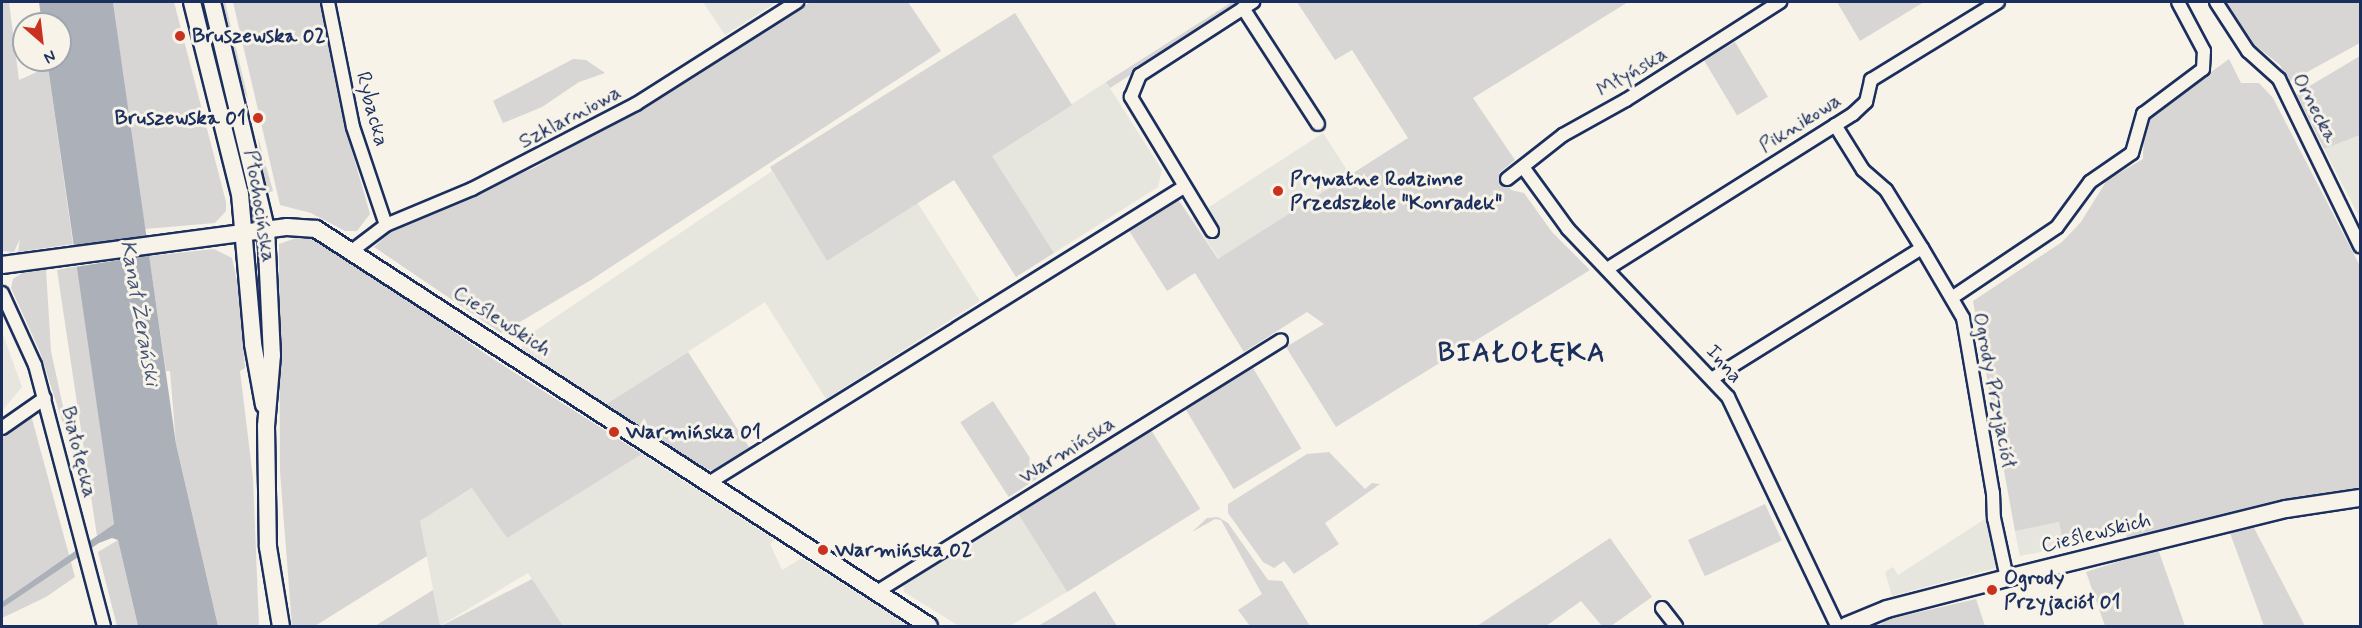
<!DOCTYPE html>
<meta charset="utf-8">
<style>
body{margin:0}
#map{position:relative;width:2362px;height:628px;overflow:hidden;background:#f7f3e8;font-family:Mynerve,sans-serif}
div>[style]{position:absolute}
.built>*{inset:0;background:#e6e5de;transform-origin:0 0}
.green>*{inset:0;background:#d7d6d4;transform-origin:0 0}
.water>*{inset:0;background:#acb0b9}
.pier>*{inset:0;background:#f7f3e8;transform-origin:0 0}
.roads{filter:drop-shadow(2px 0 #1b2f5e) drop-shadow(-2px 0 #1b2f5e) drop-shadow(0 2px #1b2f5e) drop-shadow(0 -2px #1b2f5e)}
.street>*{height:12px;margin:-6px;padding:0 6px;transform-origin:6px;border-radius:6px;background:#f7f3e8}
.secondary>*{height:16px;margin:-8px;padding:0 8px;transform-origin:8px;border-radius:8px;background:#f7f3e8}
.dots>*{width:16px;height:16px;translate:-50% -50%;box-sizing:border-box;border:3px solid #f7f3e8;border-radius:50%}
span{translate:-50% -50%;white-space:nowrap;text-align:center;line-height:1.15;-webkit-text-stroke:6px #f7f3e8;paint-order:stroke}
.poi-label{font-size:21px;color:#1b2f5e;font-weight:700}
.left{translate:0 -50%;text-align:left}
.right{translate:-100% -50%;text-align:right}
.street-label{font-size:21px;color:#1b2f5e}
.water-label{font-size:22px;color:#465679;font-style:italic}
.district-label{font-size:27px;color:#1b2f5e;font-weight:700;letter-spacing:1.5px}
.frame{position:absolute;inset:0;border:3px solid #1b2f5e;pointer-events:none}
.north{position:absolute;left:12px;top:12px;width:60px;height:60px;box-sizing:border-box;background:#f7f3e8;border:2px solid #9fa5b1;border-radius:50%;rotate:152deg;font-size:16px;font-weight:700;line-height:24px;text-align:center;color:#1b2f5e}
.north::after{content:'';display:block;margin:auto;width:21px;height:27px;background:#c8321e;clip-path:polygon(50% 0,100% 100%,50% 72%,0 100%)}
</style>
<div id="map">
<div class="built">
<i style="clip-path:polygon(703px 2px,777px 2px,725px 35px)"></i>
<i style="clip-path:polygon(1106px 82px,1162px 170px,1158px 187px,1054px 253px,991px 156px)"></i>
<i style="left:1323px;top:133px;width:50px;height:156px;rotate:57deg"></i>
<i style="clip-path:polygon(2360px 135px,2360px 218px,2324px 149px)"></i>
<i style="clip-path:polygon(772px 171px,827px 261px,917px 202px,980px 301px,826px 399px,765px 302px,605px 405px,521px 349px,526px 337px)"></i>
<i style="clip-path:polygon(2px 332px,22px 387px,2px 411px)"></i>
<i style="clip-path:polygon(642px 454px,775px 540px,770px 544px,782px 570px,802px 558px,909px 626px,563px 626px,528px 573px,440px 626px,420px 521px,473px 488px,507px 538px)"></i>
<i style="clip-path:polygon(1017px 512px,1067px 592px,1010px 626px,959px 626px,904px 592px,903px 583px)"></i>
<i style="clip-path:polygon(1988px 517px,1999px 567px,1892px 596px,1885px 572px,1893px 567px,1898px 575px)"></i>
<i style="left:2059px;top:522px;width:26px;height:45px;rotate:79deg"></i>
</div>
<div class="green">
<i style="clip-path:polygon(2px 2px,9px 2px,19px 80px,48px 67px,73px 244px,18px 252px,20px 239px,14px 252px,2px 251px)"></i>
<i style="clip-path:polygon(113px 2px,174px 2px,226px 202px,226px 211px,215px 223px,145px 229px)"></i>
<i style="clip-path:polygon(219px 2px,225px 2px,248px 99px,237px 78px)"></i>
<i style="clip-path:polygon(233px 2px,323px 2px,348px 137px,370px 214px,357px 231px,345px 231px,311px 213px,280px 205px)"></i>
<i style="clip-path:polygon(810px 2px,908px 2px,941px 51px,591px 280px,501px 333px,374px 247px,396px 227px,534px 168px,683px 84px)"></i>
<i style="clip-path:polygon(1232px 2px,1244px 2px,1110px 88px,1106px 82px)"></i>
<i style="clip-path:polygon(1297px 2px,1628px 2px,1473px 98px,1515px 160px,1499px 173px,1511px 190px,1524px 193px,1552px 232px,1590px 270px,1336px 427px,1286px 347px,1324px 324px,1307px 312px,1244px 352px,1195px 273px,1167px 291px,1128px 229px,1178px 199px,1218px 259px,1408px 138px,1352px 50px,1335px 60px)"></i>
<i style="clip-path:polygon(1837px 2px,1924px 2px,1860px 41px)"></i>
<i style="clip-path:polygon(2221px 2px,2360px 2px,2360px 43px,2289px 82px,2280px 65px,2242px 35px)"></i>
<i style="clip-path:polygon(1015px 13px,1072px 105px,992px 156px,1054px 253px,1016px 277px,954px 180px,827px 261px,770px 167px)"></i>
<i style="left:1735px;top:42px;width:64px;height:36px;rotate:59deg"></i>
<i style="clip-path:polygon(2360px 56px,2360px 135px,2324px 149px,2296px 94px)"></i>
<i style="clip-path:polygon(573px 59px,586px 60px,605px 73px,579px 82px,542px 107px,503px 123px,493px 101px)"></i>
<i style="clip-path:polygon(2229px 59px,2241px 83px,2259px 83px,2273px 98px,2360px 266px,2360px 493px,2127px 541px,2126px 531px,2064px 548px,2059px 522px,2015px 531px,1973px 301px,2062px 242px,2081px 222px,2107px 180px,2143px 159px,2144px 123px,2151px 116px)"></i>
<i style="clip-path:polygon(258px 137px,273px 191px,267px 193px,262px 172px)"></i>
<i style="clip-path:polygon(302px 236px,332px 246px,487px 355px,642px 454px,507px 538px,472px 488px,420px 521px,427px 556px,315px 626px,292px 626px,280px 472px,279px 244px)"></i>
<i style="clip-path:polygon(214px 249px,232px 258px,238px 285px,245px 368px,240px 371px,253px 478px,259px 626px,218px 626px,176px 444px,170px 371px,166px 371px,149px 256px)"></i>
<i style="clip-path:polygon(78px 266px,114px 524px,97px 536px,57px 270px)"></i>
<i style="clip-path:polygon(46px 269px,51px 351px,74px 458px,40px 352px,11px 288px,13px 279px,25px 271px)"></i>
<i style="clip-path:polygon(688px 352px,749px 447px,716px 471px,701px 468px,605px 405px)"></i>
<i style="left:1253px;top:368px;width:94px;height:79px;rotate:59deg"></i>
<i style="left:993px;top:401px;width:89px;height:39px;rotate:57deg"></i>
<i style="clip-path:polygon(31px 415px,75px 577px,46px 597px,2px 618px,2px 436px)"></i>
<i style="left:1151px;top:430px;width:93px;height:157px;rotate:58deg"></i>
<i style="clip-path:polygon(1329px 452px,1365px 489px,1372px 483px,1380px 484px,1325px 523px,1339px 544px,1294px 574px,1284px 561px,1274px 568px,1263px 562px,1228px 513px,1228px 504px,1307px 454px)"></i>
<i style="left:1765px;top:504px;width:40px;height:85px;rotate:65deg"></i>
<i style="clip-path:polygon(1218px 517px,1228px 523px,1268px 580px,1282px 581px,1310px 626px,1250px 626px,1238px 610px,1262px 594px,1221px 520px,1215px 519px,1192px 532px,1207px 518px)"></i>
<i style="clip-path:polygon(2253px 526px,2305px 626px,2264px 626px,2230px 533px)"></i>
<i style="clip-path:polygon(1610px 538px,1652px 597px,1611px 626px,1602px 626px,1581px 601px,1546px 626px,1477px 626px)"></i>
<i style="clip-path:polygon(118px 540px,138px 626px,117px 626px,98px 552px)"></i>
<i style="clip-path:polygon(2158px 549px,2185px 626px,2105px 626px,2086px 572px)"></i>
<i style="clip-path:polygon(532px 579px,563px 626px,441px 626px)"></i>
<i style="clip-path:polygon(433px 590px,440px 626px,375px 626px)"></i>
<i style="clip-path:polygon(1095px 591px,1117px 626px,1038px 626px,1055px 616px)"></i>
<i style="clip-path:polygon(1976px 599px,1985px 626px,1879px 626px,1886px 620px)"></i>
</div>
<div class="water">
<i style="clip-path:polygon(39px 2px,113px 2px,176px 444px,218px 626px,138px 626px,118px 540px,112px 538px,99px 543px,2px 608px,2px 602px,114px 524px,47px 60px,60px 60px,60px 24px,42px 24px)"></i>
</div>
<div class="pier">
<i style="left:149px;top:235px;width:20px;height:78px;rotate:81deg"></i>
</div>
<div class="roads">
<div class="street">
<i style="left:328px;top:2px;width:127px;rotate:78.7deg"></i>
<i style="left:353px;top:127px;width:103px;rotate:71.4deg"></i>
<i style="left:2216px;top:2px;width:59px;rotate:56.9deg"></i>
<i style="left:2248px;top:51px;width:42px;rotate:42.1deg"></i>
<i style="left:2279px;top:79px;width:186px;rotate:64.1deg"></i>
<i style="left:1243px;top:8px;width:138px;rotate:57.1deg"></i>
<i style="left:1835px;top:125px;width:53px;rotate:58.1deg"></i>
<i style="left:1863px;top:170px;width:30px;rotate:41deg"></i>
<i style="left:1886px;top:190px;width:68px;rotate:58.2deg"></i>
<i style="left:1523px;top:167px;width:77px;rotate:54deg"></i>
<i style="left:1568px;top:229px;width:232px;rotate:46.4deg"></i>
<i style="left:1728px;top:397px;width:254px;rotate:64.5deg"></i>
<i style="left:1507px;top:179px;width:71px;rotate:-38.2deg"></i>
<i style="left:1563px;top:135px;width:72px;rotate:-29.1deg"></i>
<i style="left:1626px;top:100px;width:183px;rotate:-32.5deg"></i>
<i style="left:1212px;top:231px;width:157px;rotate:-121.2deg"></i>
<i style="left:1131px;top:97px;width:24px;rotate:-68deg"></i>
<i style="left:1140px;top:75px;width:135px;rotate:-32.9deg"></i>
<i style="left:353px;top:250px;width:41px;rotate:-37.1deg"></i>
<i style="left:386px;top:225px;width:93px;rotate:-22.7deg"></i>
<i style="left:472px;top:189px;width:185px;rotate:-27.4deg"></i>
<i style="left:636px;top:104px;width:191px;rotate:-32.4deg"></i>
<i style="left:1607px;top:269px;width:291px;rotate:-32.2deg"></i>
<i style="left:1853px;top:114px;width:18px;rotate:-43deg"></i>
<i style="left:1866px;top:102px;width:23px;rotate:-77deg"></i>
<i style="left:1871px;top:80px;width:149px;rotate:-31.6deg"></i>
<i style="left:2px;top:293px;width:79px;rotate:65.4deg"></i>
<i style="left:35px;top:365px;width:270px;rotate:75.2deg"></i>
<i style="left:1953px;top:297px;width:125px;rotate:-33.9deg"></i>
<i style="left:2057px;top:227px;width:56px;rotate:-53.7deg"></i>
<i style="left:2090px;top:182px;width:51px;rotate:-34.6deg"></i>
<i style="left:2132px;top:153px;width:41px;rotate:-74.2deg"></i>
<i style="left:2143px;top:114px;width:75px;rotate:-36.9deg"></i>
<i style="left:2203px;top:69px;width:18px;rotate:-87deg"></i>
<i style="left:2204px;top:51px;width:55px;rotate:-118deg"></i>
<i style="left:1713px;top:378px;width:246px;rotate:-31.9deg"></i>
<i style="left:1922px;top:248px;width:81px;rotate:59.6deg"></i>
<i style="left:1963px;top:318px;width:178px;rotate:80.3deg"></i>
<i style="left:1993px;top:493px;width:25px;rotate:88deg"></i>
<i style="left:1994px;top:518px;width:61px;rotate:77.8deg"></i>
<i style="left:2px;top:428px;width:52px;rotate:-34.9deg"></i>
<i style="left:707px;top:484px;width:562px;rotate:-31.91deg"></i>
<i style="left:875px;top:593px;width:478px;rotate:-31.9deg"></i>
<i style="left:1662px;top:608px;width:23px;rotate:52deg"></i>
</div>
<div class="secondary">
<i style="left:192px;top:2px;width:198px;rotate:76deg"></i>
<i style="left:240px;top:194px;width:151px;rotate:85deg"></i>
<i style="left:253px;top:344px;width:62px;rotate:79.8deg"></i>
<i style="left:212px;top:2px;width:233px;rotate:76.6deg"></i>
<i style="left:266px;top:229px;width:126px;rotate:87.3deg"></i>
<i style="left:272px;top:355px;width:71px;rotate:94.8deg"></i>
<i style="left:266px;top:426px;width:121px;rotate:89.1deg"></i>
<i style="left:268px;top:547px;width:80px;rotate:80.7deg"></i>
<i style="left:2px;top:265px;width:288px;rotate:-7.6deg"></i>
<i style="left:287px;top:227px;width:29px;rotate:4deg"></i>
<i style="left:316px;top:229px;width:730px;rotate:32.93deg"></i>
<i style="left:1846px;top:626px;width:44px;rotate:-22.5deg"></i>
<i style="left:1887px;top:609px;width:124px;rotate:-14.5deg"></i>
<i style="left:2007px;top:578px;width:287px;rotate:-13.9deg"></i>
<i style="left:2286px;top:509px;width:75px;rotate:-8.5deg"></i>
</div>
</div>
<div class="dots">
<i style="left:180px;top:36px;background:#c8321e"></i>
<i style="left:258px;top:118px;background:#c8321e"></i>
<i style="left:1278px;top:191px;background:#c8321e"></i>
<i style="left:614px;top:432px;background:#c8321e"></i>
<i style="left:823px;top:550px;background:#c8321e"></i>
<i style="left:1992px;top:590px;background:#c8321e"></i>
</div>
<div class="poi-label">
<span class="left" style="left:192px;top:36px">Bruszewska 02</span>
<span class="right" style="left:246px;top:118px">Bruszewska 01</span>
<span class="left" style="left:1290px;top:191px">Prywatne Rodzinne<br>Przedszkole "Konradek"</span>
<span class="left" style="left:626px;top:432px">Warmińska 01</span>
<span class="left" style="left:835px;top:550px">Warmińska 02</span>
<span class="left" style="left:2004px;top:590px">Ogrody<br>Przyjaciół 01</span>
</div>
<div class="street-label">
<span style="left:1632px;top:72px;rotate:-31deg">Młyńska</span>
<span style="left:2315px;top:108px;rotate:62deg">Ornecka</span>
<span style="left:372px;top:109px;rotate:75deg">Rybacka</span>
<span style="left:570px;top:117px;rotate:-28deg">Szklarniowa</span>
<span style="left:1800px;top:123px;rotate:-32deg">Piknikowa</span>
<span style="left:260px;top:206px;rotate:81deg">Płochocińska</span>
<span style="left:502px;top:321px;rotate:33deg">Cieślewskich</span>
<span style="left:1724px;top:364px;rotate:49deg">Inna</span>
<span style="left:1994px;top:390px;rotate:79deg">Ogrody Przyjaciół</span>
<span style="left:1067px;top:450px;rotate:-32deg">Warmińska</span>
<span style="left:79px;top:452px;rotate:76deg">Białołęcka</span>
<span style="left:2096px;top:533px;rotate:-14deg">Cieślewskich</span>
</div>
<div class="water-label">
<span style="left:139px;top:313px;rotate:80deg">Kanał Żerański</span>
</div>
<div class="district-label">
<span style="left:1522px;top:354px">BIAŁOŁĘKA</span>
</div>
<div class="frame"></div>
<div class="north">N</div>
</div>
